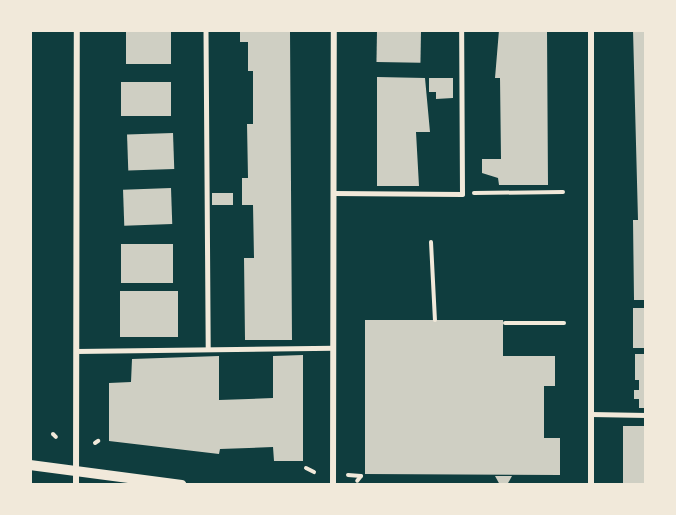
<!DOCTYPE html>
<style>
body{margin:0}
#map{position:relative;width:676px;height:515px;overflow:hidden;background:#0f3d3e;font-family:"Fira Sans Condensed",sans-serif}
div>[style]{position:absolute}
.building>*{inset:0;background:#cfcfc3;transform-origin:0 0}
.path>*{height:4px;margin:-2px;padding:0 2px;transform-origin:2px;border-radius:2px;background:#f1e9da}
.service>*{height:4.5px;margin:-2.25px;padding:0 2.25px;transform-origin:2.25px;border-radius:2.25px;background:#f1e9da}
.minor>*{height:6px;margin:-3px;padding:0 3px;transform-origin:3px;border-radius:3px;background:#f1e9da}
.tertiary>*{height:10px;margin:-5px;padding:0 5px;transform-origin:5px;border-radius:5px;background:#f1e9da}
span{translate:-50% -50%;white-space:nowrap;text-align:center;line-height:1.15;-webkit-text-stroke:5px #f1e9da;paint-order:stroke}
.frame{position:absolute;inset:0;border:32px solid #f1e9da;pointer-events:none}
</style>
<div id="map">
<div class="building">
<i style="left:126px;top:30px;width:45px;height:34px"></i>
<i style="clip-path:polygon(240px 30px,290px 30px,292px 340px,245px 340px,244px 258px,254px 258px,253px 205px,242px 205px,242px 178px,248px 178px,247px 124px,253px 124px,253px 71px,248px 71px,248px 42px,240px 42px)"></i>
<i style="clip-path:polygon(499px 30px,547px 30px,548px 185px,499px 185px,498px 178px,482px 173px,482px 159px,501px 159px,500px 78px,495px 78px)"></i>
<i style="clip-path:polygon(633px 30px,646px 30px,646px 300px,634px 300px,633px 220px,638px 220px)"></i>
<i style="left:377px;top:31px;width:44px;height:31px;rotate:1deg"></i>
<i style="clip-path:polygon(377px 77px,425px 78px,430px 132px,416px 132px,419px 186px,377px 186px)"></i>
<i style="clip-path:polygon(429px 78px,453px 78px,453px 98px,436px 99px,436px 92px,429px 92px)"></i>
<i style="left:171px;top:82px;width:34px;height:50px;rotate:90deg"></i>
<i style="left:173px;top:133px;width:36px;height:46px;rotate:88deg"></i>
<i style="left:171px;top:188px;width:36px;height:48px;rotate:88deg"></i>
<i style="left:212px;top:193px;width:21px;height:12px"></i>
<i style="left:121px;top:244px;width:52px;height:39px"></i>
<i style="left:120px;top:291px;width:58px;height:46px"></i>
<i style="left:633px;top:308px;width:13px;height:40px"></i>
<i style="clip-path:polygon(365px 320px,503px 320px,503px 356px,555px 356px,555px 386px,544px 386px,544px 438px,560px 438px,560px 475px,365px 474px)"></i>
<i style="clip-path:polygon(635px 354px,646px 354px,646px 408px,639px 408px,639px 399px,634px 399px,634px 390px,639px 390px,639px 380px,635px 380px)"></i>
<i style="clip-path:polygon(303px 355px,303px 461px,274px 461px,273px 447px,220px 449px,219px 454px,109px 441px,109px 383px,131px 382px,132px 359px,219px 356px,219px 400px,273px 398px,273px 356px)"></i>
<i style="left:623px;top:426px;width:23px;height:59px"></i>
<i style="clip-path:polygon(495px 476px,512px 476px,507px 485px,500px 485px)"></i>
</div>
<div class="path">
<i style="left:474px;top:193px;width:89px;rotate:-0.6deg"></i>
<i style="left:431px;top:242px;width:78px;rotate:87.1deg"></i>
<i style="left:505px;top:323px;width:59px"></i>
<i style="left:53px;top:434px;width:4px;rotate:45deg"></i>
<i style="left:95px;top:443px;width:4px;rotate:-34deg"></i>
<i style="left:306px;top:468px;width:9px;rotate:27deg"></i>
<i style="left:348px;top:475px;width:13px;rotate:4deg"></i>
<i style="left:361px;top:476px;width:6px;rotate:129deg"></i>
</div>
<div class="service">
<i style="left:206px;top:30px;width:318px;rotate:89.6deg"></i>
<i style="left:334px;top:193px;width:128px;rotate:0.4deg"></i>
<i style="left:462px;top:194px;width:164px;rotate:-90.3deg"></i>
<i style="left:76px;top:351px;width:257px;rotate:-0.7deg"></i>
<i style="left:591px;top:414px;width:55px;rotate:1deg"></i>
</div>
<div class="minor">
<i style="left:591px;top:30px;width:455px;rotate:90deg"></i>
<i style="left:76px;top:485px;width:455px;rotate:-89.9deg"></i>
<i style="left:333px;top:485px;width:455px;rotate:-89.9deg"></i>
</div>
<div class="tertiary">
<i style="left:30px;top:465px;width:153px;rotate:7.5deg"></i>
</div>
<div class="frame"></div>
</div>
